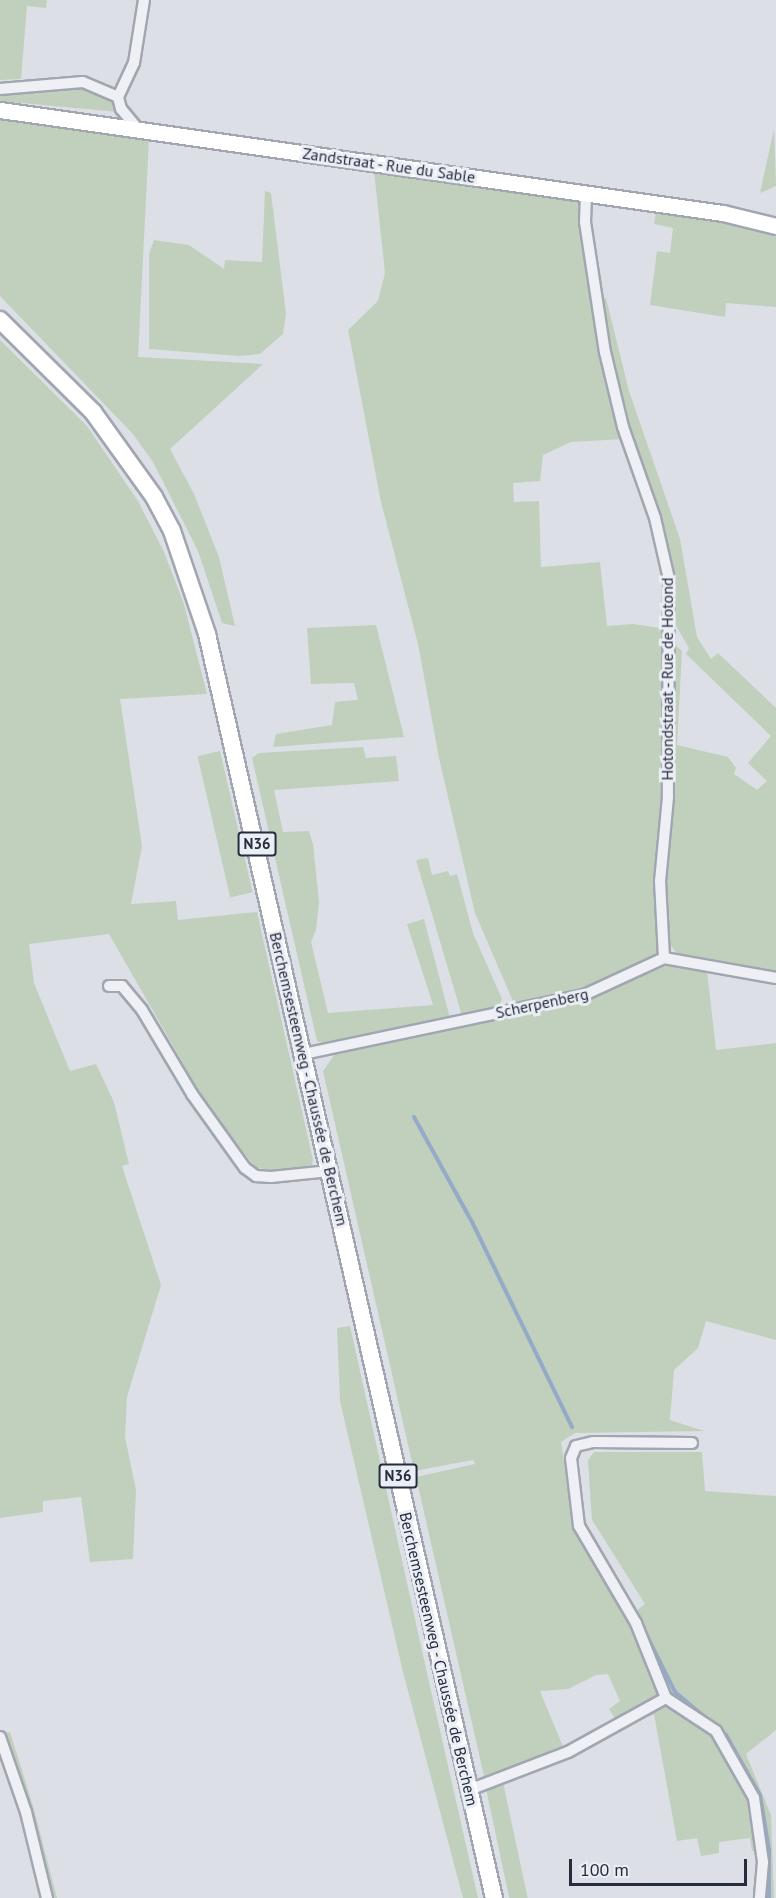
<!DOCTYPE html>
<meta charset="utf-8">
<style>
body{margin:0}
#map{position:relative;width:776px;height:1898px;overflow:hidden;background:#dcdfe6;font-family:"PT Sans",sans-serif}
div>[style]{position:absolute}
.green>*{inset:0;background:#c0d0bd;transform-origin:0 0}
.stream>*{height:4px;margin:-2px;padding:0 2px;transform-origin:2px;border-radius:2px;background:#95a9c8}
.roads{filter:drop-shadow(2px 0 #a1a6b0) drop-shadow(-2px 0 #a1a6b0) drop-shadow(0 2px #a1a6b0) drop-shadow(0 -2px #a1a6b0)}
.minor>*{height:10px;margin:-5px;padding:0 5px;transform-origin:5px;border-radius:5px;background:#eef0f5}
.secondary>*{height:15px;margin:-7.5px;padding:0 7.5px;transform-origin:7.5px;border-radius:7.5px;background:#fff}
.primary>*{height:16px;margin:-8px;padding:0 8px;transform-origin:8px;border-radius:8px;background:#fff}
span{translate:-50% -50%;white-space:nowrap;text-align:center;line-height:1.15;-webkit-text-stroke:6px #ebeef4;paint-order:stroke}
.shield-label span{padding:2px 4px;background:#ebeef4;border:2px solid;border-radius:4px;-webkit-text-stroke-width:0}
.shield-label{font-size:15px;color:#252c3d;font-weight:700}
.street-label{font-size:16px;color:#252c3d}
.scale{position:absolute;left:569px;top:1859px;width:178px;height:27px;box-sizing:border-box;border:3px solid #252c3d;border-top:0;padding-left:8px;font-size:18px;line-height:21px;white-space:nowrap;color:#252c3d;-webkit-text-stroke:4px #ebeef4;paint-order:stroke}
</style>
<div id="map">
<div class="green">
<i style="clip-path:polygon(0 0,47px 0,46px 8px,27px 6px,21px 79px,0 80px)"></i>
<i style="clip-path:polygon(84px 86px,112px 99px,118px 112px,0 101px,0 93px)"></i>
<i style="clip-path:polygon(0 118px,149px 139px,138px 357px,263px 364px,170px 449px,194px 494px,219px 557px,235px 626px,222px 623px,198px 551px,153px 462px,133px 434px,0 296px)"></i>
<i style="clip-path:polygon(774px 129px,776px 186px,760px 193px)"></i>
<i style="clip-path:polygon(374px 171px,581px 202px,624px 439px,571px 442px,543px 455px,540px 481px,513px 483px,514px 502px,539px 501px,541px 567px,600px 562px,607px 626px,633px 624px,667px 629px,672px 642px,682px 651px,677px 745px,728px 757px,736px 768px,734px 774px,757px 790px,767px 781px,748px 763px,771px 736px,686px 654px,689px 648px,675px 624px,614px 365px,601px 298px,606px 298px,629px 391px,680px 539px,697px 637px,711px 659px,718px 653px,776px 708px,776px 975px,678px 955px,670px 944px,665px 872px,661px 944px,657px 956px,593px 990px,527px 1003px,516px 1003px,512px 999px,475px 913px,439px 758px,418px 644px,381px 502px,351px 345px,348px 330px,378px 301px,385px 273px)"></i>
<i style="clip-path:polygon(265px 191px,271px 193px,286px 314px,283px 334px,260px 354px,240px 356px,149px 349px,149px 254px,154px 240px,189px 245px,224px 269px,225px 260px,262px 262px)"></i>
<i style="clip-path:polygon(656px 212px,748px 227px,776px 237px,776px 307px,726px 303px,725px 317px,650px 305px,657px 251px,670px 253px,673px 228px,654px 224px)"></i>
<i style="clip-path:polygon(0 340px,87px 426px,138px 501px,164px 552px,184px 604px,207px 694px,120px 699px,142px 846px,131px 904px,176px 901px,178px 920px,257px 912px,313px 1160px,311px 1167px,279px 1173px,255px 1167px,208px 1107px,109px 934px,29px 944px,34px 983px,70px 1071px,96px 1064px,114px 1102px,129px 1164px,122px 1166px,161px 1285px,127px 1397px,125px 1437px,136px 1490px,133px 1559px,90px 1562px,81px 1497px,43px 1501px,43px 1512px,0 1518px)"></i>
<i style="clip-path:polygon(376px 625px,404px 737px,273px 747px,276px 734px,332px 725px,335px 702px,358px 700px,354px 683px,311px 684px,307px 628px)"></i>
<i style="clip-path:polygon(363px 747px,366px 758px,396px 756px,399px 781px,274px 790px,283px 832px,309px 831px,313px 844px,319px 902px,316px 930px,311px 942px,328px 1013px,433px 1005px,407px 924px,424px 919px,450px 1018px,330px 1046px,317px 1041px,252px 758px,259px 753px)"></i>
<i style="left:220px;top:751px;width:145px;height:23px;rotate:77deg"></i>
<i style="clip-path:polygon(428px 858px,432px 875px,448px 871px,450px 876px,457px 874px,473px 933px,502px 999px,498px 1009px,462px 1016px,416px 860px)"></i>
<i style="clip-path:polygon(668px 965px,707px 971px,716px 1050px,776px 1043px,776px 1340px,706px 1321px,698px 1348px,674px 1370px,670px 1420px,704px 1431px,575px 1433px,561px 1442px,573px 1517px,628px 1613px,654px 1672px,664px 1666px,636px 1611px,645px 1604px,592px 1520px,588px 1460px,594px 1452px,702px 1452px,705px 1491px,776px 1496px,776px 1730px,746px 1754px,771px 1815px,774px 1898px,767px 1898px,766px 1838px,760px 1839px,761px 1850px,752px 1851px,750px 1838px,719px 1842px,719px 1853px,701px 1856px,697px 1838px,677px 1841px,654px 1714px,636px 1722px,632px 1714px,617px 1722px,609px 1709px,620px 1701px,608px 1674px,596px 1675px,568px 1689px,540px 1691px,564px 1749px,484px 1776px,416px 1477px,475px 1464px,473px 1460px,414px 1471px,323px 1071px,335px 1054px,446px 1026px,588px 999px)"></i>
<i style="clip-path:polygon(350px 1326px,427px 1673px,478px 1898px,463px 1898px,403px 1672px,340px 1401px,337px 1328px)"></i>
<i style="clip-path:polygon(10px 1732px,33px 1806px,57px 1898px,50px 1898px,2px 1733px)"></i>
<i style="left:503px;top:1782px;width:119px;height:18px;rotate:78deg"></i>
</div>
<div class="stream">
<i style="left:414px;top:1117px;width:122px;rotate:61.1deg"></i>
<i style="left:473px;top:1224px;width:226px;rotate:64deg"></i>
<i style="left:646px;top:1634px;width:65px;rotate:63.4deg"></i>
<i style="left:675px;top:1692px;width:67px;rotate:40.1deg"></i>
<i style="left:726px;top:1735px;width:69px;rotate:60.5deg"></i>
<i style="left:760px;top:1795px;width:56px;rotate:80.7deg"></i>
<i style="left:769px;top:1850px;width:48px;rotate:90deg"></i>
</div>
<div class="roads">
<div class="minor">
<i style="left:0;top:89px;width:83px;rotate:-4.8deg"></i>
<i style="left:83px;top:82px;width:38px;rotate:23deg"></i>
<i style="left:138px;top:129px;width:26px;rotate:-130deg"></i>
<i style="left:121px;top:109px;width:12px;rotate:-104deg"></i>
<i style="left:118px;top:97px;width:38px;rotate:-65deg"></i>
<i style="left:134px;top:63px;width:64px;rotate:-81deg"></i>
<i style="left:586px;top:194px;width:28px;rotate:92deg"></i>
<i style="left:585px;top:222px;width:132px;rotate:81.3deg"></i>
<i style="left:605px;top:352px;width:77px;rotate:76.5deg"></i>
<i style="left:623px;top:427px;width:96px;rotate:70.6deg"></i>
<i style="left:655px;top:518px;width:63px;rotate:77.1deg"></i>
<i style="left:669px;top:579px;width:218px;rotate:90.3deg"></i>
<i style="left:668px;top:797px;width:84px;rotate:95.4deg"></i>
<i style="left:660px;top:881px;width:77px;rotate:87deg"></i>
<i style="left:109px;top:986px;width:13px"></i>
<i style="left:122px;top:986px;width:31px;rotate:50deg"></i>
<i style="left:142px;top:1010px;width:98px;rotate:59.2deg"></i>
<i style="left:192px;top:1094px;width:91px;rotate:54.4deg"></i>
<i style="left:245px;top:1168px;width:14px;rotate:36deg"></i>
<i style="left:256px;top:1176px;width:15px;rotate:4deg"></i>
<i style="left:271px;top:1177px;width:59px;rotate:-5.8deg"></i>
<i style="left:303px;top:1054px;width:287px;rotate:-11.9deg"></i>
<i style="left:584px;top:995px;width:88px;rotate:-24.8deg"></i>
<i style="left:664px;top:958px;width:114px;rotate:10.1deg"></i>
<i style="left:666px;top:1698px;width:81px;rotate:-111.8deg"></i>
<i style="left:636px;top:1623px;width:113px;rotate:-120.4deg"></i>
<i style="left:579px;top:1526px;width:68px;rotate:-96.7deg"></i>
<i style="left:571px;top:1458px;width:13px;rotate:-67deg"></i>
<i style="left:576px;top:1446px;width:18px;rotate:-13deg"></i>
<i style="left:594px;top:1442px;width:98px;rotate:0.6deg"></i>
<i style="left:666px;top:1698px;width:60px;rotate:33.4deg"></i>
<i style="left:716px;top:1731px;width:77px;rotate:60.4deg"></i>
<i style="left:754px;top:1798px;width:65px;rotate:82deg"></i>
<i style="left:763px;top:1862px;width:36px;rotate:95deg"></i>
<i style="left:0;top:1737px;width:79px;rotate:70.9deg"></i>
<i style="left:26px;top:1812px;width:89px;rotate:76.3deg"></i>
<i style="left:469px;top:1790px;width:106px;rotate:-21deg"></i>
<i style="left:568px;top:1752px;width:112px;rotate:-28.9deg"></i>
</div>
<div class="secondary">
<i style="left:0;top:110px;width:730px;rotate:8.11deg"></i>
<i style="left:723px;top:213px;width:55px;rotate:13.8deg"></i>
</div>
<div class="primary">
<i style="left:0;top:320px;width:131px;rotate:44.7deg"></i>
<i style="left:93px;top:412px;width:105px;rotate:54.3deg"></i>
<i style="left:154px;top:497px;width:38px;rotate:62deg"></i>
<i style="left:172px;top:531px;width:109px;rotate:71.2deg"></i>
<i style="left:207px;top:634px;width:1296px;rotate:77.21deg"></i>
</div>
</div>
<div class="shield-label">
<span style="left:257px;top:844px">N36</span>
<span style="left:398px;top:1476px">N36</span>
</div>
<div class="street-label">
<span style="left:389px;top:165px;rotate:8deg">Zandstraat - Rue du Sable</span>
<span style="left:667px;top:679px;rotate:-90deg">Hotondstraat - Rue de Hotond</span>
<span style="left:542px;top:1003px;rotate:-12deg">Scherpenberg</span>
<span style="left:309px;top:1079px;rotate:77deg">Berchemsesteenweg - Chaussée de Berchem</span>
<span style="left:439px;top:1659px;rotate:77deg">Berchemsesteenweg - Chaussée de Berchem</span>
</div>
<div class="scale">100 m</div>
</div>
